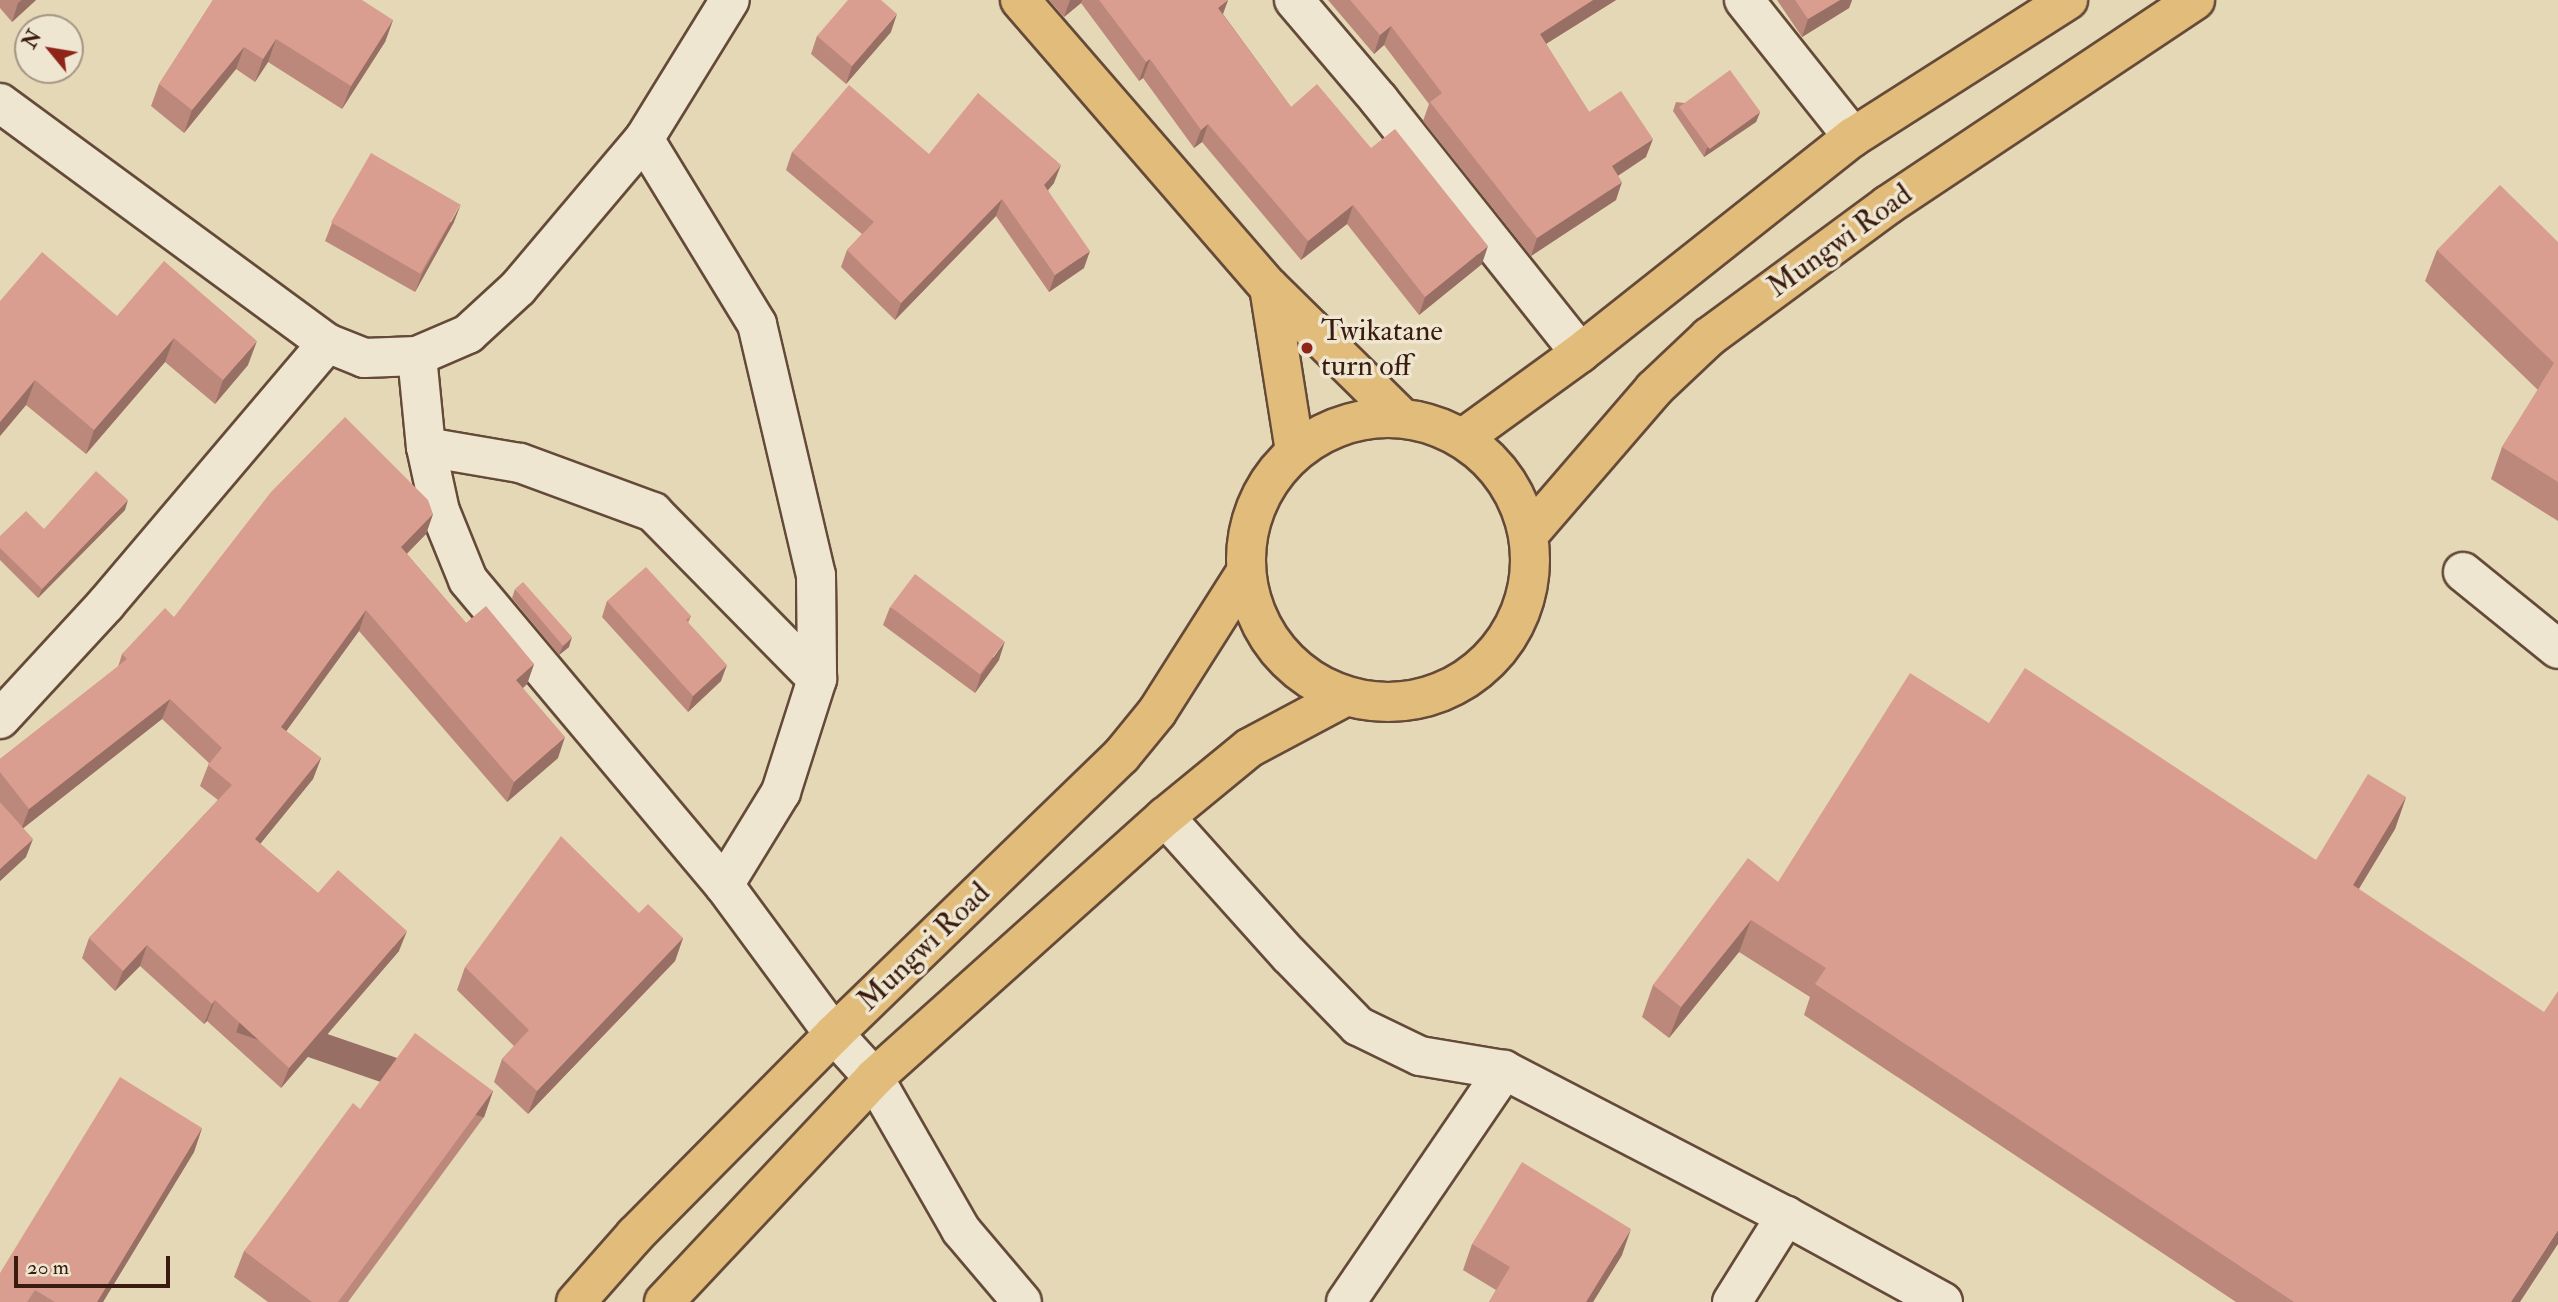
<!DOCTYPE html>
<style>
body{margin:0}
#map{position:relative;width:2558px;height:1302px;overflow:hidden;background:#e5d8b6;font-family:"IM FELL Double Pica",serif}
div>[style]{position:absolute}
.roads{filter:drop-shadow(2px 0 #654a39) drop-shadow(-2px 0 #654a39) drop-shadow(0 2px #654a39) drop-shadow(0 -2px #654a39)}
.minor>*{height:38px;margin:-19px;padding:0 19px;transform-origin:19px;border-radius:19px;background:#eee6d0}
.major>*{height:38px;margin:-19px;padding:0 19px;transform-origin:19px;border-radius:19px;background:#e2bc7b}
.major>.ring{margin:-19px;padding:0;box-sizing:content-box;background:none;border:38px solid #e2bc7b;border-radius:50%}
.wall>*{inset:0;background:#bb887b}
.shaded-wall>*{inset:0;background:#986f64;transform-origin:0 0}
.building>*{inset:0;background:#d99e8f;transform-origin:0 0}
.dots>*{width:19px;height:19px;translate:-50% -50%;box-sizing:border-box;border:4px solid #eee6d0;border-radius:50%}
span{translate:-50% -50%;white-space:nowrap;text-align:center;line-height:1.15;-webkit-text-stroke:7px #eee6d0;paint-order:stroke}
.street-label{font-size:30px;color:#3a1b0f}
.poi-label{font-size:30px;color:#3a1b0f}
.left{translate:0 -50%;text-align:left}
.north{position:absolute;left:14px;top:14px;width:70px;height:70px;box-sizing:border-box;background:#eee6d0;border:2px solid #a69583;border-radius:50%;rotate:300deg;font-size:19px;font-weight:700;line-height:28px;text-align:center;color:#3a1b0f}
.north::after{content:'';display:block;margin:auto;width:24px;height:32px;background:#8f2418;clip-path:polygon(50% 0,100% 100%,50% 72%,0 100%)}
.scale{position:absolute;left:14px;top:1256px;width:156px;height:32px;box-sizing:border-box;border:4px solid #3a1b0f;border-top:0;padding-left:9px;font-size:21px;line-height:24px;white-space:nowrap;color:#3a1b0f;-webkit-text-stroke:5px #eee6d0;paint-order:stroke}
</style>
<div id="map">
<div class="roads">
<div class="minor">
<i style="left:1294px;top:0;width:131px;rotate:49.6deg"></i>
<i style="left:1379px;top:100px;width:323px;rotate:51.5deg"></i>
<i style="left:1744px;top:0;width:175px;rotate:51.5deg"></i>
<i style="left:0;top:103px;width:406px;rotate:36.3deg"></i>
<i style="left:327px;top:343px;width:40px;rotate:22deg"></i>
<i style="left:364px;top:358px;width:53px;rotate:-2.2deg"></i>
<i style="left:417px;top:356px;width:56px;rotate:-23.3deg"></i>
<i style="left:468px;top:334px;width:68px;rotate:-42.6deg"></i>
<i style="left:518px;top:288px;width:195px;rotate:-49.8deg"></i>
<i style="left:644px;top:139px;width:163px;rotate:-58.3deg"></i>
<i style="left:644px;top:139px;width:217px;rotate:58.6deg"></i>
<i style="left:757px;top:324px;width:258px;rotate:76.8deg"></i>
<i style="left:816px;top:575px;width:104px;rotate:89.4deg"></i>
<i style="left:817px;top:679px;width:119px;rotate:107.7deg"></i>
<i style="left:781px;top:792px;width:109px;rotate:121.5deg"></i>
<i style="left:417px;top:356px;width:91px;rotate:84.4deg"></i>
<i style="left:426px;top:447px;width:66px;rotate:77.7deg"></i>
<i style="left:440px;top:511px;width:74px;rotate:67.9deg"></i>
<i style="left:468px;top:580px;width:398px;rotate:50deg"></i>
<i style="left:724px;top:885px;width:185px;rotate:53.6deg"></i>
<i style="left:834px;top:1034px;width:59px;rotate:47.7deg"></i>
<i style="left:874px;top:1078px;width:175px;rotate:60.2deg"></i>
<i style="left:961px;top:1230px;width:94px;rotate:49.7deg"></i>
<i style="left:426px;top:447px;width:95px;rotate:9.7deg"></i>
<i style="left:520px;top:463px;width:142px;rotate:20.2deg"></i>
<i style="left:653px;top:512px;width:234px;rotate:45.5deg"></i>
<i style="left:2463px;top:572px;width:122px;rotate:39deg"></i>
<i style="left:0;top:719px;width:156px;rotate:-47.3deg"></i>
<i style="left:106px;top:604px;width:342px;rotate:-49.7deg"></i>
<i style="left:1165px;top:817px;width:186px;rotate:48.1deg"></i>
<i style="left:1289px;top:955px;width:99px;rotate:45.8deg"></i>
<i style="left:1358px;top:1026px;width:69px;rotate:25.8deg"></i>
<i style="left:1420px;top:1056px;width:85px;rotate:9.5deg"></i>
<i style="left:1504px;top:1070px;width:318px;rotate:27.4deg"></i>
<i style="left:1786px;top:1216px;width:179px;rotate:28.7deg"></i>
<i style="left:1346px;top:1302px;width:281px;rotate:-55.7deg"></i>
<i style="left:1732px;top:1302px;width:102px;rotate:-57.9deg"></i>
</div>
<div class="major">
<i style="left:1020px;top:0;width:380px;rotate:49.1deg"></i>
<i style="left:1269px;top:287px;width:185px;rotate:44.6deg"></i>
<i style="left:1269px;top:287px;width:166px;rotate:81deg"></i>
<i class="ring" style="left:1246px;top:418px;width:246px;height:246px"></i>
<i style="left:1463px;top:438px;width:145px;rotate:-36deg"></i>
<i style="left:1580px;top:353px;width:348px;rotate:-38.4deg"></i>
<i style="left:1853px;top:137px;width:255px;rotate:-32.5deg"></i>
<i style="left:1529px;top:534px;width:191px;rotate:-49.2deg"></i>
<i style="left:1654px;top:389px;width:76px;rotate:-43.4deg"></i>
<i style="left:1709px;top:337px;width:222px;rotate:-36.4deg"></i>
<i style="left:1888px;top:205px;width:369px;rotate:-33.7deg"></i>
<i style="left:576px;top:1302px;width:89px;rotate:-48.6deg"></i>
<i style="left:635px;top:1235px;width:283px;rotate:-45.3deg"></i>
<i style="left:834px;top:1034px;width:400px;rotate:-44.1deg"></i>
<i style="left:1121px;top:756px;width:57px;rotate:-50.7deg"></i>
<i style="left:1157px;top:712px;width:166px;rotate:-57.6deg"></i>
<i style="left:664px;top:1302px;width:307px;rotate:-46.8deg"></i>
<i style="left:874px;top:1078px;width:391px;rotate:-41.9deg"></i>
<i style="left:1165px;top:817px;width:109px;rotate:-39.4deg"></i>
<i style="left:1249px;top:748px;width:109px;rotate:-28deg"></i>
</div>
</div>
<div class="wall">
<i style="clip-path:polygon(0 0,36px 0,12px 22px,0 8px)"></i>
<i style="clip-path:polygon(213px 0,393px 20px,385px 42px,342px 109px,268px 62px,255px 82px,236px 69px,184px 133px,151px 106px,159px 84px)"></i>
<i style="clip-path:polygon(1049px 0,1228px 0,1223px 14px,1291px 107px,1371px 148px,1482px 264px,1419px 315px,1347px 224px,1301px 260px,1202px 142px,1194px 148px,1143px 78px,1139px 81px,1081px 3px,1064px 17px)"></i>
<i style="clip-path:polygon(1328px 0,1616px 0,1546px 44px,1589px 112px,1646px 157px,1618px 176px,1616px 200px,1531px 256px,1423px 121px,1429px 104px,1384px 45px,1374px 54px)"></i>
<i style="clip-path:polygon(1777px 0,1852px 0,1849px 8px,1802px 37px)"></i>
<i style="clip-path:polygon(891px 32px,846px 84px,811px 54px,817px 36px)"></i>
<i style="clip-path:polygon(1676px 102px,1760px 112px,1756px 122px,1704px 157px,1673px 111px)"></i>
<i style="clip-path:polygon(792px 152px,929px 154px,1054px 183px,1048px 190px,1084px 268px,1049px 292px,996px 216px,895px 320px,841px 267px,847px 250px,862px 234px,786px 170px)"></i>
<i style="clip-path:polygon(454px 222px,415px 292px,325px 241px,332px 223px)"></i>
<i style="clip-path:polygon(2558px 242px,2558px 521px,2491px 479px,2502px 447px,2538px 390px,2425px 281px,2437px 250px)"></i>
<i style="clip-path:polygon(0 301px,117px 316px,248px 365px,215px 404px,165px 362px,86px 454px,26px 405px,0 436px)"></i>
<i style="clip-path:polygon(125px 510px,38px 598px,0 560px,0 536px,44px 529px)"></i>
<i style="clip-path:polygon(433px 514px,426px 534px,407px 554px,466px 623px,534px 664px,527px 684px,523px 688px,558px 758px,507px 802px,359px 631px,286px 731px,321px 758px,313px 779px,260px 844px,318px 893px,399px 951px,281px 1088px,207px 1021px,204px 1024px,140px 966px,115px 991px,82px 958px,89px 938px,218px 800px,200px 786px,209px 763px,162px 719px,23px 828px,26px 857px,0 881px,0 759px,118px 667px,122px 654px,174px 617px)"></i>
<i style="clip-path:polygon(515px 589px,569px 647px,559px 655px,512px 598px)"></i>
<i style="clip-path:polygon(607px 601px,691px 616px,688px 623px,721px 681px,688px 712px,602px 617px)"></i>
<i style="clip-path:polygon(890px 607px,999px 660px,975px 693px,883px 625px)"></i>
<i style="clip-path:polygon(1989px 723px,2316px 860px,2406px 797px,2395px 829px,2359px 889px,2520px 1302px,2236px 1302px,1804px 1015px,1810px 997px,1739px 952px,1669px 1038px,1642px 1017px,1653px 985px,1778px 882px)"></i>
<i style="clip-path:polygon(639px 913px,683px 938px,675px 961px,528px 1114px,494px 1082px,502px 1059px,514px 1046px,457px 990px,465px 967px)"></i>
<i style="clip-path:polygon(493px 1091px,484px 1117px,348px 1302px,268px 1302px,234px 1277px,244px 1251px)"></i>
<i style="clip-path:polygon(202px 1128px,194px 1152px,103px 1302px,0 1302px)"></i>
<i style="clip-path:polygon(1472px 1244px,1622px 1255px,1593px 1302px,1489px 1302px,1496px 1290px,1463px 1270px)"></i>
</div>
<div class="shaded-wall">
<i style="clip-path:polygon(22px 0,36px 0,12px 22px,18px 3px)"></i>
<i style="clip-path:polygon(1070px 0,1082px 0,1081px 3px,1064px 17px)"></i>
<i style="clip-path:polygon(1228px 0,1221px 19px,1218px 8px)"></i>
<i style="clip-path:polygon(1593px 0,1616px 0,1533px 52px,1540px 34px)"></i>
<i style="clip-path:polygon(1840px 0,1852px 0,1849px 8px,1802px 37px,1808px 19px)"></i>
<i style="clip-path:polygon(897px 14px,891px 32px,846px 84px,852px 66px)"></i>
<i style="clip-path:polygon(393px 20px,385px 42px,342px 109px,351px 86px)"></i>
<i style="clip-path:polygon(1391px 26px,1384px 45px,1374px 54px,1380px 35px)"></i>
<i style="clip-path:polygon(276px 39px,268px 62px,255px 82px,263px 59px)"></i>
<i style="clip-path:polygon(244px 47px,236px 69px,184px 133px,192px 110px)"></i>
<i style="clip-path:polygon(1150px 59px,1143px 78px,1139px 81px,1146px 62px)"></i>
<i style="clip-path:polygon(1760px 112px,1756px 122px,1704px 157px,1707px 148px)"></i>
<i style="clip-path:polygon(1208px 124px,1202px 142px,1194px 148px,1201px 130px)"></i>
<i style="clip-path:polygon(1653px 139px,1646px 157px,1605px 184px,1612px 166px)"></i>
<i style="clip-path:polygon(1061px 165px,1054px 183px,1038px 202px,1044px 185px)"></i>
<i style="clip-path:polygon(1622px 182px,1616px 200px,1531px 256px,1537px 238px)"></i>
<i style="clip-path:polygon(1002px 199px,996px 216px,895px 320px,901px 303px)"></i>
<i style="clip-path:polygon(461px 204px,454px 222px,415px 292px,422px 274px)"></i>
<i style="clip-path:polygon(1353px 205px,1347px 224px,1301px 260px,1308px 241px)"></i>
<i style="clip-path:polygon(1488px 246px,1482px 264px,1419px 315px,1425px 297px)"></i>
<i style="clip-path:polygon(1090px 251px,1084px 268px,1049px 292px,1055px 275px)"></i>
<i style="clip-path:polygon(174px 338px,165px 362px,86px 454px,94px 430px)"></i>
<i style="clip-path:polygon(257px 341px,248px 365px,215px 404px,223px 380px)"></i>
<i style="clip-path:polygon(35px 380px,26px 405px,0 436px,0 422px)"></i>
<i style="clip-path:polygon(128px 500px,125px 510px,38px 598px,42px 589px)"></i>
<i style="clip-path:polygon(433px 514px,426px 534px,393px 567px,401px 547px)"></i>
<i style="clip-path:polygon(366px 610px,359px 631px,274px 748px,281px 727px)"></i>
<i style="clip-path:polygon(572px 637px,569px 647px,559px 655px,563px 646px)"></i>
<i style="clip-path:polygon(1005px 641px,999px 660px,975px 693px,981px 675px)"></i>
<i style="clip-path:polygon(534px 664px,527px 684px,509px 701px,516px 680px)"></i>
<i style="clip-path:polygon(727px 665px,721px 681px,688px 712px,693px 696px)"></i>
<i style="clip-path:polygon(170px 699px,162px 719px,21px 830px,29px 809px)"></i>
<i style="clip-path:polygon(565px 737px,558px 758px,507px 802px,514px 782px)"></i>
<i style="clip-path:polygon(321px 758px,313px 779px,247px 860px,255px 839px)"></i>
<i style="clip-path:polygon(2406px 797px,2395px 829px,2342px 916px,2353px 885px)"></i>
<i style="clip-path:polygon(33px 839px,26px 857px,0 881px,0 869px)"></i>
<i style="clip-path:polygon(1751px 920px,1739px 952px,1669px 1038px,1681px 1007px)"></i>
<i style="clip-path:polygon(407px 931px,399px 951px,281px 1088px,289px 1068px)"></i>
<i style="clip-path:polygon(683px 938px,675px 961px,528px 1114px,537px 1091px)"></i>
<i style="clip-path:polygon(147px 945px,140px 966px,115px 991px,123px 971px)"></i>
<i style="clip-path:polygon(215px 1000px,207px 1021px,204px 1024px,212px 1004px)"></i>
<i style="left:493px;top:1091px;width:28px;height:262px;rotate:109deg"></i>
<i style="clip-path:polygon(202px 1128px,194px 1152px,103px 1302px,97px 1302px)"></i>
<i style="clip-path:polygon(1631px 1229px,1622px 1255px,1593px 1302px,1586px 1302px)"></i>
<i style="clip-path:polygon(2558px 1230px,2558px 1244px,2520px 1302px,2511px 1302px)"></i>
</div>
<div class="building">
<i style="clip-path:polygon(213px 0,362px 0,393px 20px,351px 86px,276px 39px,263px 59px,244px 47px,192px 110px,159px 84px)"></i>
<i style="clip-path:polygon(848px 0,881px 0,897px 14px,852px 66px,817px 36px)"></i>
<i style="clip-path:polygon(1099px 0,1228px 0,1218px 8px,1291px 107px,1317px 84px,1371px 148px,1395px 129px,1488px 246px,1425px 297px,1353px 205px,1308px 241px,1208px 124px,1201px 130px,1150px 59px,1146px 62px)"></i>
<i style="clip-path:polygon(1350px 0,1593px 0,1540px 34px,1589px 112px,1621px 91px,1653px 139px,1612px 166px,1622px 182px,1537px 238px,1430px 102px,1442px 93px,1391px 26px,1380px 35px)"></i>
<i style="clip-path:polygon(1795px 0,1840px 0,1808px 19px)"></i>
<i style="left:1730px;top:70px;width:52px;height:63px;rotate:54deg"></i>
<i style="clip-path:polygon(849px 85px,929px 154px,978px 93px,1061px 165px,1044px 185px,1090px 251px,1055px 275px,1002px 199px,901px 303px,847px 250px,874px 222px,792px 152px)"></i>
<i style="left:371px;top:153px;width:103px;height:80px;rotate:30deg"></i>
<i style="clip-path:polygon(2500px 185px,2558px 242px,2558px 482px,2502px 447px,2554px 363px,2437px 250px)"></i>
<i style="clip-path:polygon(42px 252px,117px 316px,164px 261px,257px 341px,223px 380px,174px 338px,94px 430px,35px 380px,0 422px,0 301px)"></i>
<i style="clip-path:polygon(345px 417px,428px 500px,433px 514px,401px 547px,466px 623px,486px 606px,534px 664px,516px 680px,565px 737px,514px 782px,366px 610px,281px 727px,321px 758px,255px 839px,318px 893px,338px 870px,407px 931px,289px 1068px,215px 1000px,212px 1004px,147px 945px,123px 971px,89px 938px,232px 785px,208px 765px,222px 748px,170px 699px,29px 809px,0 772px,0 759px,127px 659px,122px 654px,165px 608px,174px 617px,271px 492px)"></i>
<i style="clip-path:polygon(96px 471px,128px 500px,42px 589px,0 548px,0 536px,26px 511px,44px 529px)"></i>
<i style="clip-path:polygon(646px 567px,691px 616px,686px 620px,727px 665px,693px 696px,607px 601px)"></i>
<i style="left:915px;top:574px;width:112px;height:41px;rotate:37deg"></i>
<i style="clip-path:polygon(523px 582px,572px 637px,563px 646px,515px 589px)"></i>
<i style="clip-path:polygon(2025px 668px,2316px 860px,2368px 774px,2406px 797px,2353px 885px,2544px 1012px,2558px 991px,2558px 1230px,2511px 1302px,2294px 1302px,1815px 984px,1826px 968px,1751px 920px,1681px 1007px,1653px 985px,1748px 858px,1778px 882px,1910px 673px,1989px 723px)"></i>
<i style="clip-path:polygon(0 802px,33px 839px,0 869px)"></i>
<i style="clip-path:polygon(561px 836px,639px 913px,648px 904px,683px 938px,537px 1091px,502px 1059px,529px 1030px,465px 967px)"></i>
<i style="clip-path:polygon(415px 1033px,493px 1091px,338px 1302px,312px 1302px,244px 1251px,353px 1103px,360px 1109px)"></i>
<i style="clip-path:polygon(120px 1077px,202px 1128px,97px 1302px,55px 1302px,35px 1290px,27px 1302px,0 1302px,0 1273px)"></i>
<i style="clip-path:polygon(1522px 1162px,1631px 1229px,1586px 1302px,1489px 1302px,1510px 1267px,1472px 1244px)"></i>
</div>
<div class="dots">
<i style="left:1307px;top:348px;background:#8f2418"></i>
</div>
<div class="street-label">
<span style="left:1840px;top:241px;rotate:-36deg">Mungwi Road</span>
<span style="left:924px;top:947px;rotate:-44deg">Mungwi Road</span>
</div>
<div class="poi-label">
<span class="left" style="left:1321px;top:348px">Twikatane<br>turn off</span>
</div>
<div class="north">N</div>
<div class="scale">20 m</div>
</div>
